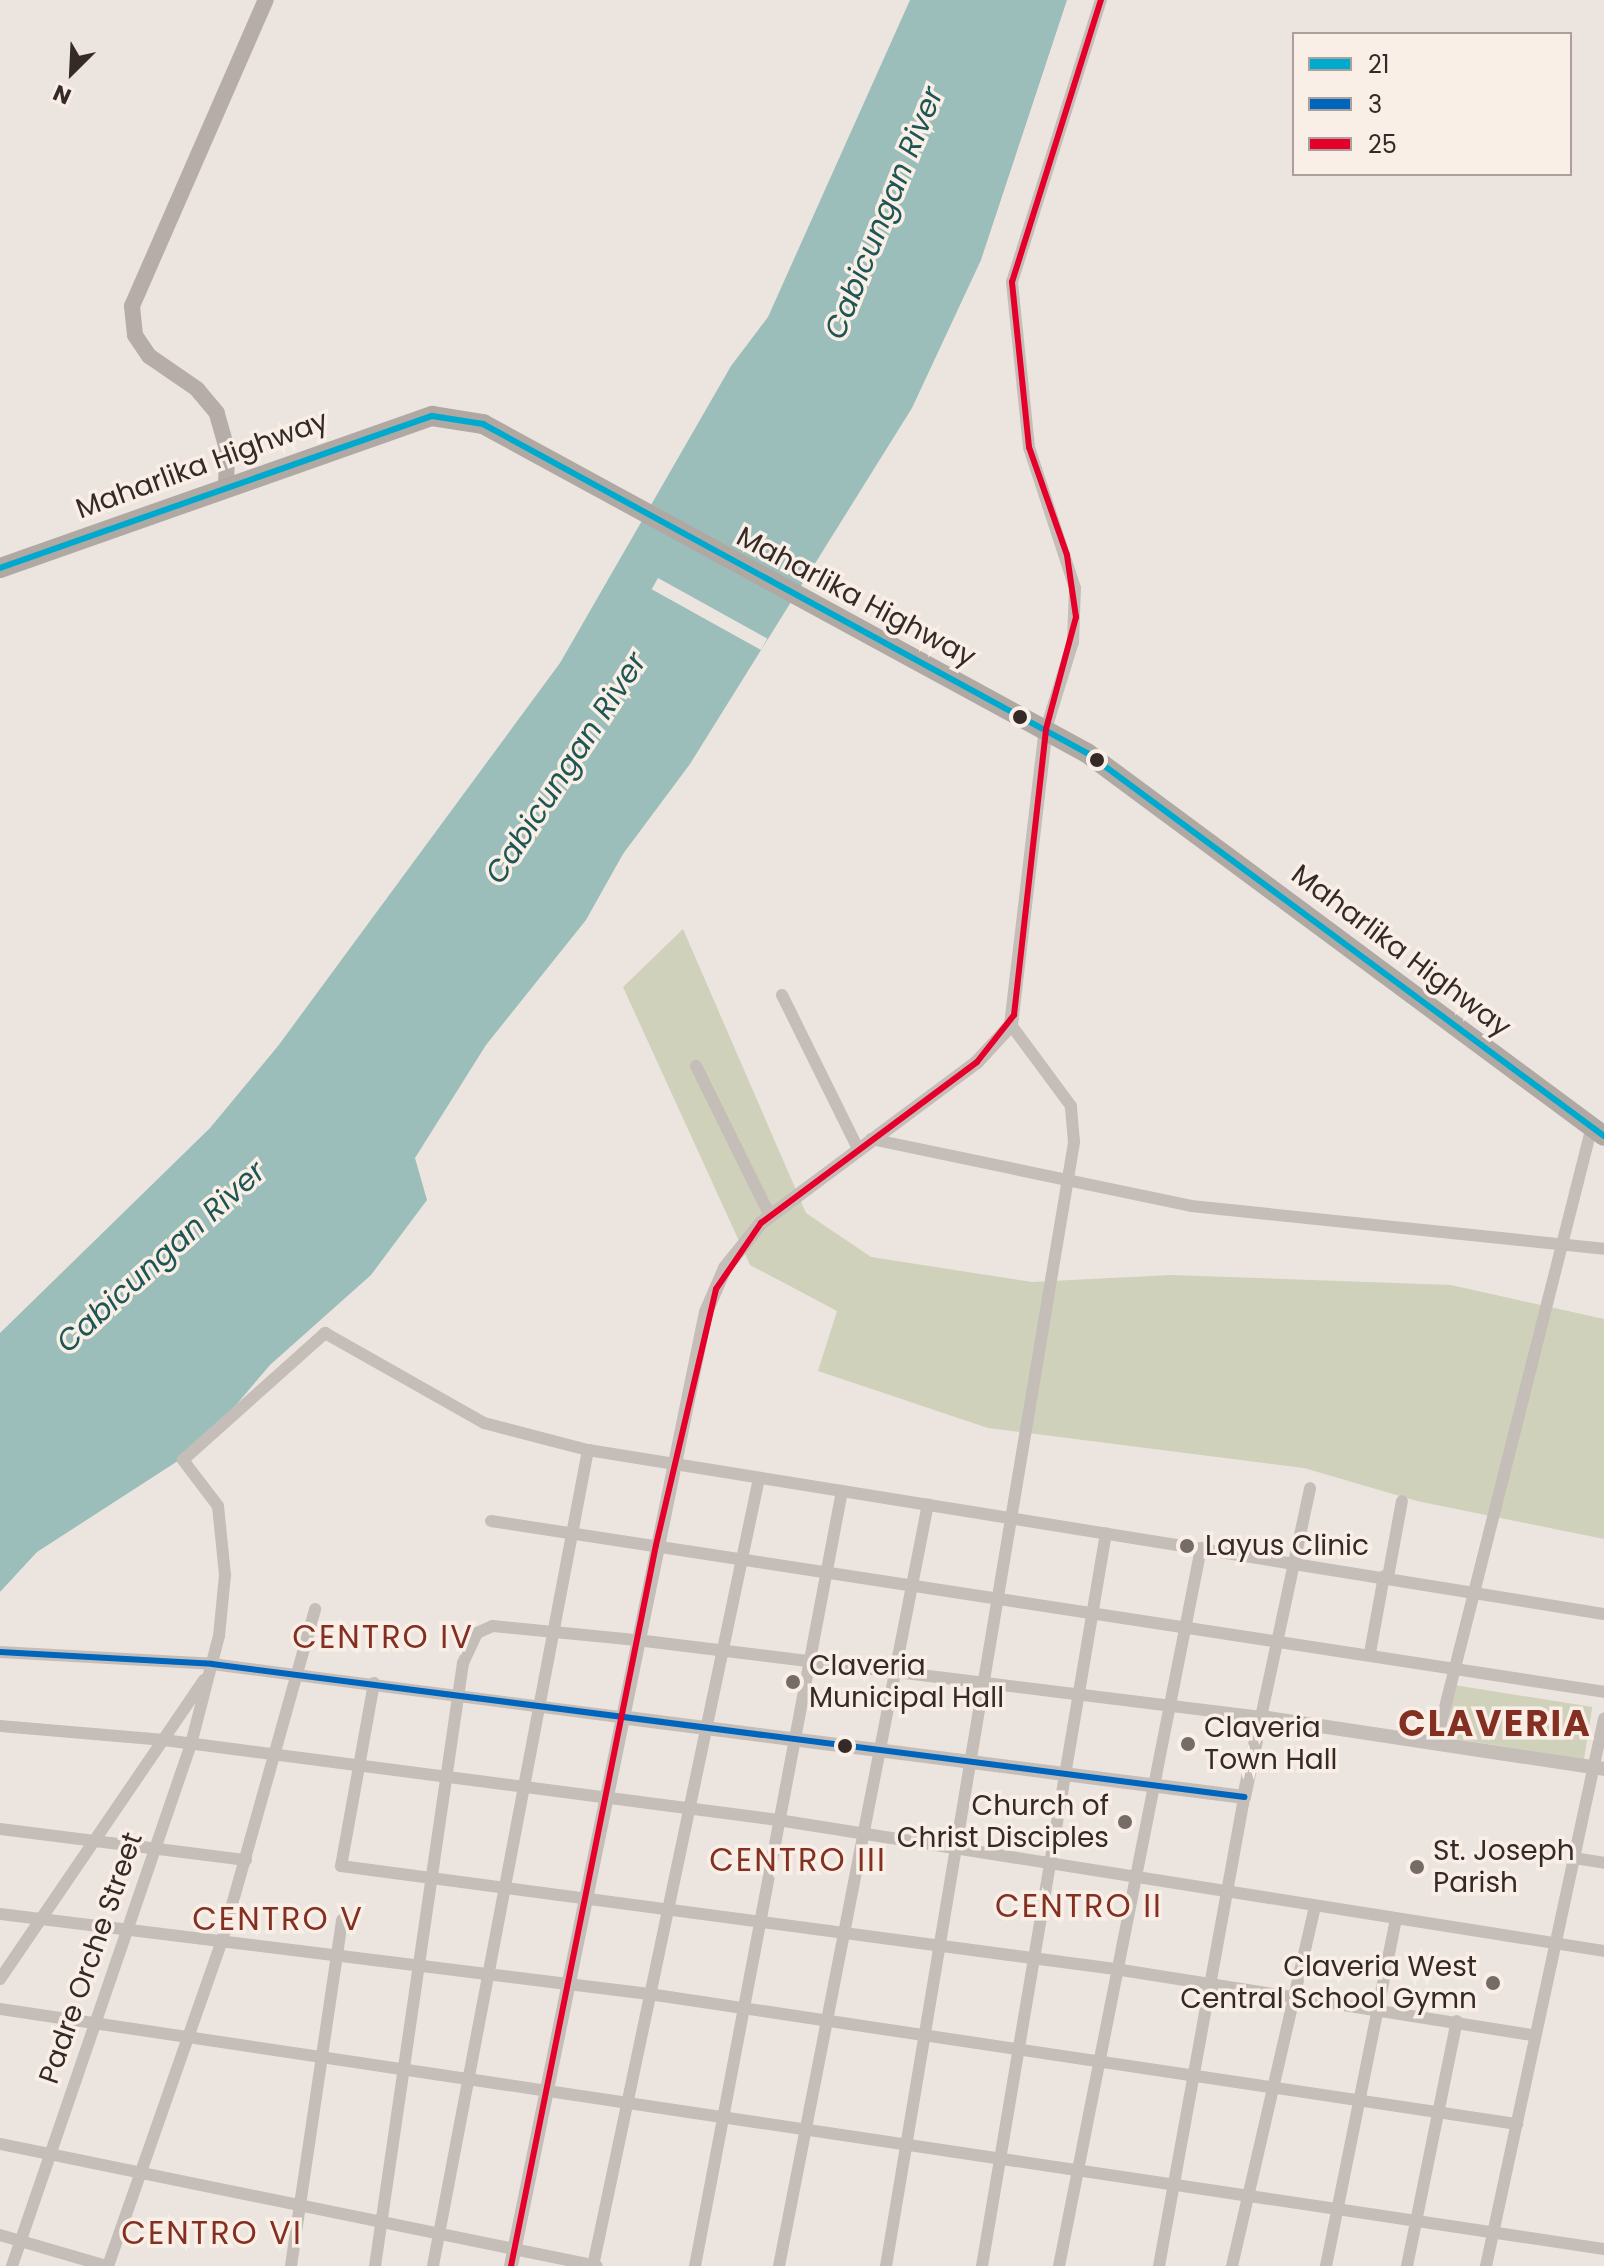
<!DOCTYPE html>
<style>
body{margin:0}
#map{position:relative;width:1604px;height:2266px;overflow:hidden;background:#ece5df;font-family:Poppins,sans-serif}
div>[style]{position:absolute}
.green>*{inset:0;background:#cfd1ba;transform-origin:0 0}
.water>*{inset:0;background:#9cbebb}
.pier>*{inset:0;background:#ece5df;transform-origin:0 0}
.minor>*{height:12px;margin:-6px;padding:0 6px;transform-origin:6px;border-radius:6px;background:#c5bdb8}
.tertiary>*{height:14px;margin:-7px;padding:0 7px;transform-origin:7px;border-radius:7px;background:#c5bdb8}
.secondary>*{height:16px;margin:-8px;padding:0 8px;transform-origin:8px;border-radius:8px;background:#b6ada9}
.trunk>*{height:20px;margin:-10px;padding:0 10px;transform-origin:10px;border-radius:10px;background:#afa8a3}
.bus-1>*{height:6px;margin:-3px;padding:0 3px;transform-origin:3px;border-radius:3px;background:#00a9ce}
.bus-2>*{height:6px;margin:-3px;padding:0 3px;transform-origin:3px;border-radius:3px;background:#0065bd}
.bus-3>*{height:6px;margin:-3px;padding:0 3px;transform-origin:3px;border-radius:3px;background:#e4002b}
.dots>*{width:22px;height:22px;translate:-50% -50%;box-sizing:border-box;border:4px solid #f9efe7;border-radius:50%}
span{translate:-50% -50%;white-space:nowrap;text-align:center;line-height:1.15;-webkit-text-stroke:7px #f9efe7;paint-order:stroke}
.street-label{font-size:28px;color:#352a27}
.poi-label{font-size:28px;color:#352a27}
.left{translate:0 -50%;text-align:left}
.right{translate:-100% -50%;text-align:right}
.water-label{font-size:30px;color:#1d5654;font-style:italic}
.quarter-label{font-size:32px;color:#832f21;letter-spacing:2px}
.district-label{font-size:36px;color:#832f21;font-weight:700;letter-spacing:2px}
.legend{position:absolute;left:1292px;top:32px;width:280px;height:144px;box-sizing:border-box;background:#f9efe7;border:2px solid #aba09a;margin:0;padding:10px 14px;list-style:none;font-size:24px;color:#352a27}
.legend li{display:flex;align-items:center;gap:16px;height:40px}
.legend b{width:40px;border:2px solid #aba09a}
.north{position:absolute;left:32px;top:32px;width:80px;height:80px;-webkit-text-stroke:6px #f9efe7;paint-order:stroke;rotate:204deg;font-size:22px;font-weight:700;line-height:32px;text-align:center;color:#352a27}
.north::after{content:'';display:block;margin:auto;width:28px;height:36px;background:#352a27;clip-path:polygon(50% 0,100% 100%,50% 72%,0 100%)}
</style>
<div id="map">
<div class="green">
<i style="clip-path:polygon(683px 929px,806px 1213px,871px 1257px,1032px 1282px,1171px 1275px,1451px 1285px,1604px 1319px,1604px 1539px,1417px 1501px,1304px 1468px,988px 1428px,818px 1371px,837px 1311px,750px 1265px,623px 987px)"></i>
<i style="left:1454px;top:1685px;width:140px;height:53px;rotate:9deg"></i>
</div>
<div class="water">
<i style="clip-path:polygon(910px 0,1067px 0,981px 260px,912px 408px,690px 764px,623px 854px,586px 920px,486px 1045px,415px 1158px,427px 1200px,371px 1275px,270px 1365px,201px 1446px,37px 1552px,0 1592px,0 1333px,210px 1128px,278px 1046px,560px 663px,731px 366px,768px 317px)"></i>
</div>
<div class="pier">
<i style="left:658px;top:578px;width:125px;height:13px;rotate:29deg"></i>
</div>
<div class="minor">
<i style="left:1046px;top:729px;width:91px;rotate:-72.8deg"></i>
<i style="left:1073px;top:642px;width:54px;rotate:-87.9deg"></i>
<i style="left:1075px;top:588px;width:148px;rotate:-108.1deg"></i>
<i style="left:1029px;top:447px;width:166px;rotate:-95.9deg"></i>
<i style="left:1012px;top:282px;width:296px;rotate:-72.5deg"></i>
<i style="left:782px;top:995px;width:172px;rotate:63.7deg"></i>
<i style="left:696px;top:1066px;width:167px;rotate:63.7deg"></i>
<i style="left:871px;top:1139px;width:327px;rotate:11.8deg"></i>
<i style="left:1191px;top:1206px;width:415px;rotate:5.9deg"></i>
<i style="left:588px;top:1450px;width:1029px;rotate:9.17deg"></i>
<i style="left:491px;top:1521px;width:1126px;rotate:8.73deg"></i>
<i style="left:1388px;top:1577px;width:77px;rotate:-79.6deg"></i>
<i style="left:0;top:1652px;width:212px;rotate:3.2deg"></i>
<i style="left:212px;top:1664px;width:411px;rotate:7.4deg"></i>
<i style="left:1370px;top:1653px;width:78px;rotate:-79.7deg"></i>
<i style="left:374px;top:1683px;width:186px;rotate:100.2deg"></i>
<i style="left:341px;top:1866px;width:781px;rotate:7.58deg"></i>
<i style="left:1115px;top:1969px;width:424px;rotate:9deg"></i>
<i style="left:0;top:1726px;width:165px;rotate:4.9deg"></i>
<i style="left:164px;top:1740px;width:619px;rotate:7.42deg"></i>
<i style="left:778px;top:1820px;width:836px;rotate:9.01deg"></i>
<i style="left:1436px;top:1743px;width:636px;rotate:-75.81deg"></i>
<i style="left:0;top:1829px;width:248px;rotate:7.2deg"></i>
<i style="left:1574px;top:1858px;width:30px;rotate:9deg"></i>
<i style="left:0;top:1914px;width:654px;rotate:7.03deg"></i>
<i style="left:649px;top:1994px;width:878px;rotate:8.52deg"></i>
<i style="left:0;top:1979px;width:362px;rotate:-55.7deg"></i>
<i style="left:0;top:2009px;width:1622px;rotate:8.51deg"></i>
<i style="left:0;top:2144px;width:609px;rotate:11.55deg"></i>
<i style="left:0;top:2235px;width:110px;rotate:16.3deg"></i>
<i style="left:12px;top:2266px;width:552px;rotate:-71.07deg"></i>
<i style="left:191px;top:1744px;width:112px;rotate:-75.5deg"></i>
<i style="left:219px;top:1636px;width:61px;rotate:-84.4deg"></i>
<i style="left:225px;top:1575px;width:69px;rotate:-95.8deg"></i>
<i style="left:218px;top:1506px;width:58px;rotate:-127.3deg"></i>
<i style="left:183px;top:1460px;width:191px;rotate:-41.8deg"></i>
<i style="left:325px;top:1333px;width:183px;rotate:29.5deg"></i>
<i style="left:484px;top:1423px;width:107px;rotate:14.6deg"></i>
<i style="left:588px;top:1450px;width:831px;rotate:100.76deg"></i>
<i style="left:108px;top:2266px;width:341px;rotate:-70.7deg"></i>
<i style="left:221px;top:1944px;width:348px;rotate:-74.3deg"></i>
<i style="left:291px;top:2266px;width:350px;rotate:-81.6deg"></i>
<i style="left:375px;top:2266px;width:609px;rotate:-81.7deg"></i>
<i style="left:463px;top:1663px;width:33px;rotate:-65deg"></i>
<i style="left:477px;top:1633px;width:17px;rotate:-24deg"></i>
<i style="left:493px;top:1626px;width:145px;rotate:5.6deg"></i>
<i style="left:637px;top:1640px;width:629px;rotate:7.03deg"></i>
<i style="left:1261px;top:1717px;width:234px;rotate:-77.9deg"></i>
<i style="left:593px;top:2266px;width:805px;rotate:-78.1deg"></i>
<i style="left:695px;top:2266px;width:789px;rotate:-79.26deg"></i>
<i style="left:779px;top:2266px;width:776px;rotate:-78.94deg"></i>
<i style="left:886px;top:2266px;width:1140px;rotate:-80.5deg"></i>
<i style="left:1074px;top:1142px;width:36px;rotate:-95deg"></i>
<i style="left:1071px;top:1106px;width:101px;rotate:-126.5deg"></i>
<i style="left:982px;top:2266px;width:743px;rotate:-80.4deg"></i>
<i style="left:1059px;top:2266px;width:732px;rotate:-78.81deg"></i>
<i style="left:1159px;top:2266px;width:477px;rotate:-79.7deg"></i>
<i style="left:1232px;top:2266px;width:368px;rotate:-77deg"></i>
<i style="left:1326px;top:2266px;width:354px;rotate:-78.6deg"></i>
<i style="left:1407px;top:2266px;width:250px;rotate:-78.5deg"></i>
<i style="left:1486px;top:2266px;width:560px;rotate:-77.83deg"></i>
</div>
<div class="tertiary">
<i style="left:620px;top:1717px;width:629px;rotate:7.31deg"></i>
<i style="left:1244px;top:1797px;width:82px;rotate:-78deg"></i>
<i style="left:1261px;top:1717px;width:347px;rotate:8.6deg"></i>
<i style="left:511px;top:2266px;width:974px;rotate:-78.45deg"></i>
<i style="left:706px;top:1312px;width:48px;rotate:-66.6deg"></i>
<i style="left:725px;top:1268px;width:58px;rotate:-51.3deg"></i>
<i style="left:761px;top:1223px;width:269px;rotate:-36.7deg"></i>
<i style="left:977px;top:1062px;width:50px;rotate:-47.4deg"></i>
<i style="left:1011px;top:1025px;width:298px;rotate:-83.3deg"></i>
</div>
<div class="secondary">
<i style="left:226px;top:490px;width:41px;rotate:-88.6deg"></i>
<i style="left:227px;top:449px;width:37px;rotate:-106deg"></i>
<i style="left:217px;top:413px;width:31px;rotate:-130deg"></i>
<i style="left:197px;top:389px;width:58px;rotate:-145.5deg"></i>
<i style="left:149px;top:356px;width:25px;rotate:-124deg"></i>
<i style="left:135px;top:335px;width:29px;rotate:-96deg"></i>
<i style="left:132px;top:306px;width:334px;rotate:-66.4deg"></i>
</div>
<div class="trunk">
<i style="left:0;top:568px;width:458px;rotate:-19.4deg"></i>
<i style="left:432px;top:416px;width:52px;rotate:8.9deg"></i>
<i style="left:483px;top:424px;width:688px;rotate:28.58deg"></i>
<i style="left:1087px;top:753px;width:643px;rotate:36.53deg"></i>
</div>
<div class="bus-1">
<i style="left:0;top:568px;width:458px;rotate:-19.4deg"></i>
<i style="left:432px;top:416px;width:52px;rotate:8.9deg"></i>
<i style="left:483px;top:424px;width:688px;rotate:28.58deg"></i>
<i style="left:1087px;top:753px;width:643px;rotate:36.53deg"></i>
</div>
<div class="bus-2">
<i style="left:0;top:1652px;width:212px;rotate:3.2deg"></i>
<i style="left:212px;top:1664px;width:1041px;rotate:7.34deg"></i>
</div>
<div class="bus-3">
<i style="left:511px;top:2266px;width:735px;rotate:-78.63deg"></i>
<i style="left:656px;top:1545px;width:263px;rotate:-76.8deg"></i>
<i style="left:716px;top:1289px;width:80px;rotate:-55.7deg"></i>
<i style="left:761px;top:1223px;width:269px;rotate:-36.7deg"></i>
<i style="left:977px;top:1062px;width:60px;rotate:-51.8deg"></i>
<i style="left:1014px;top:1015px;width:288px;rotate:-83.6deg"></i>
<i style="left:1046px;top:729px;width:116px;rotate:-75deg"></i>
<i style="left:1076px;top:617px;width:63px;rotate:-98.3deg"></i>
<i style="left:1067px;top:555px;width:114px;rotate:-109.4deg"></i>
<i style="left:1029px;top:447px;width:166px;rotate:-95.9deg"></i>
<i style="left:1012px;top:282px;width:296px;rotate:-72.5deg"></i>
</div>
<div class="dots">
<i style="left:1020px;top:717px;background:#352a27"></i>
<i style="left:1097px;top:760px;background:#352a27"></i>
<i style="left:1187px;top:1546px;background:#756b67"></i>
<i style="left:793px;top:1682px;background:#756b67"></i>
<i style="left:1188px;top:1744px;background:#756b67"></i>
<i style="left:845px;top:1746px;background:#352a27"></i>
<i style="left:1125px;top:1822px;background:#756b67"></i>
<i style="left:1417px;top:1867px;background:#756b67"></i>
<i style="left:1493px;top:1983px;background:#756b67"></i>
</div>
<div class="street-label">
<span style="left:202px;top:465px;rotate:-20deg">Maharlika Highway</span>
<span style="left:856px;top:597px;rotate:28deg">Maharlika Highway</span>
<span style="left:1401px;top:951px;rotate:37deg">Maharlika Highway</span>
<span style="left:91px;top:1958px;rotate:-71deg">Padre Orche Street</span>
</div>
<div class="poi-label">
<span class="left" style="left:1205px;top:1546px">Layus Clinic</span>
<span class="left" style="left:809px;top:1682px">Claveria<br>Municipal Hall</span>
<span class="left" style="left:1204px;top:1744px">Claveria<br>Town Hall</span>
<span class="right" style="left:1109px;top:1822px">Church of<br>Christ Disciples</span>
<span class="left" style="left:1433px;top:1867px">St. Joseph<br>Parish</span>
<span class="right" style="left:1477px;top:1983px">Claveria West<br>Central School Gymn</span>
</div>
<div class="water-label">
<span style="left:884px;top:213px;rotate:-68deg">Cabicungan River</span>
<span style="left:566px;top:768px;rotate:-57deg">Cabicungan River</span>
<span style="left:161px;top:1257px;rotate:-42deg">Cabicungan River</span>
</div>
<div class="quarter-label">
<span style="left:383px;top:1637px">CENTRO IV</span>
<span style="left:798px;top:1860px">CENTRO III</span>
<span style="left:1079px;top:1906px">CENTRO II</span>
<span style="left:278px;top:1919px">CENTRO V</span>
<span style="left:212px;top:2233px">CENTRO VI</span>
</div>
<div class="district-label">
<span style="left:1495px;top:1724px">CLAVERIA</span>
</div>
<ul class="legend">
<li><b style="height:10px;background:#00a9ce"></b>21</li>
<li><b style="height:10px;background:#0065bd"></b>3</li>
<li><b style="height:10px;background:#e4002b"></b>25</li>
</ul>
<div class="north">N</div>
</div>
